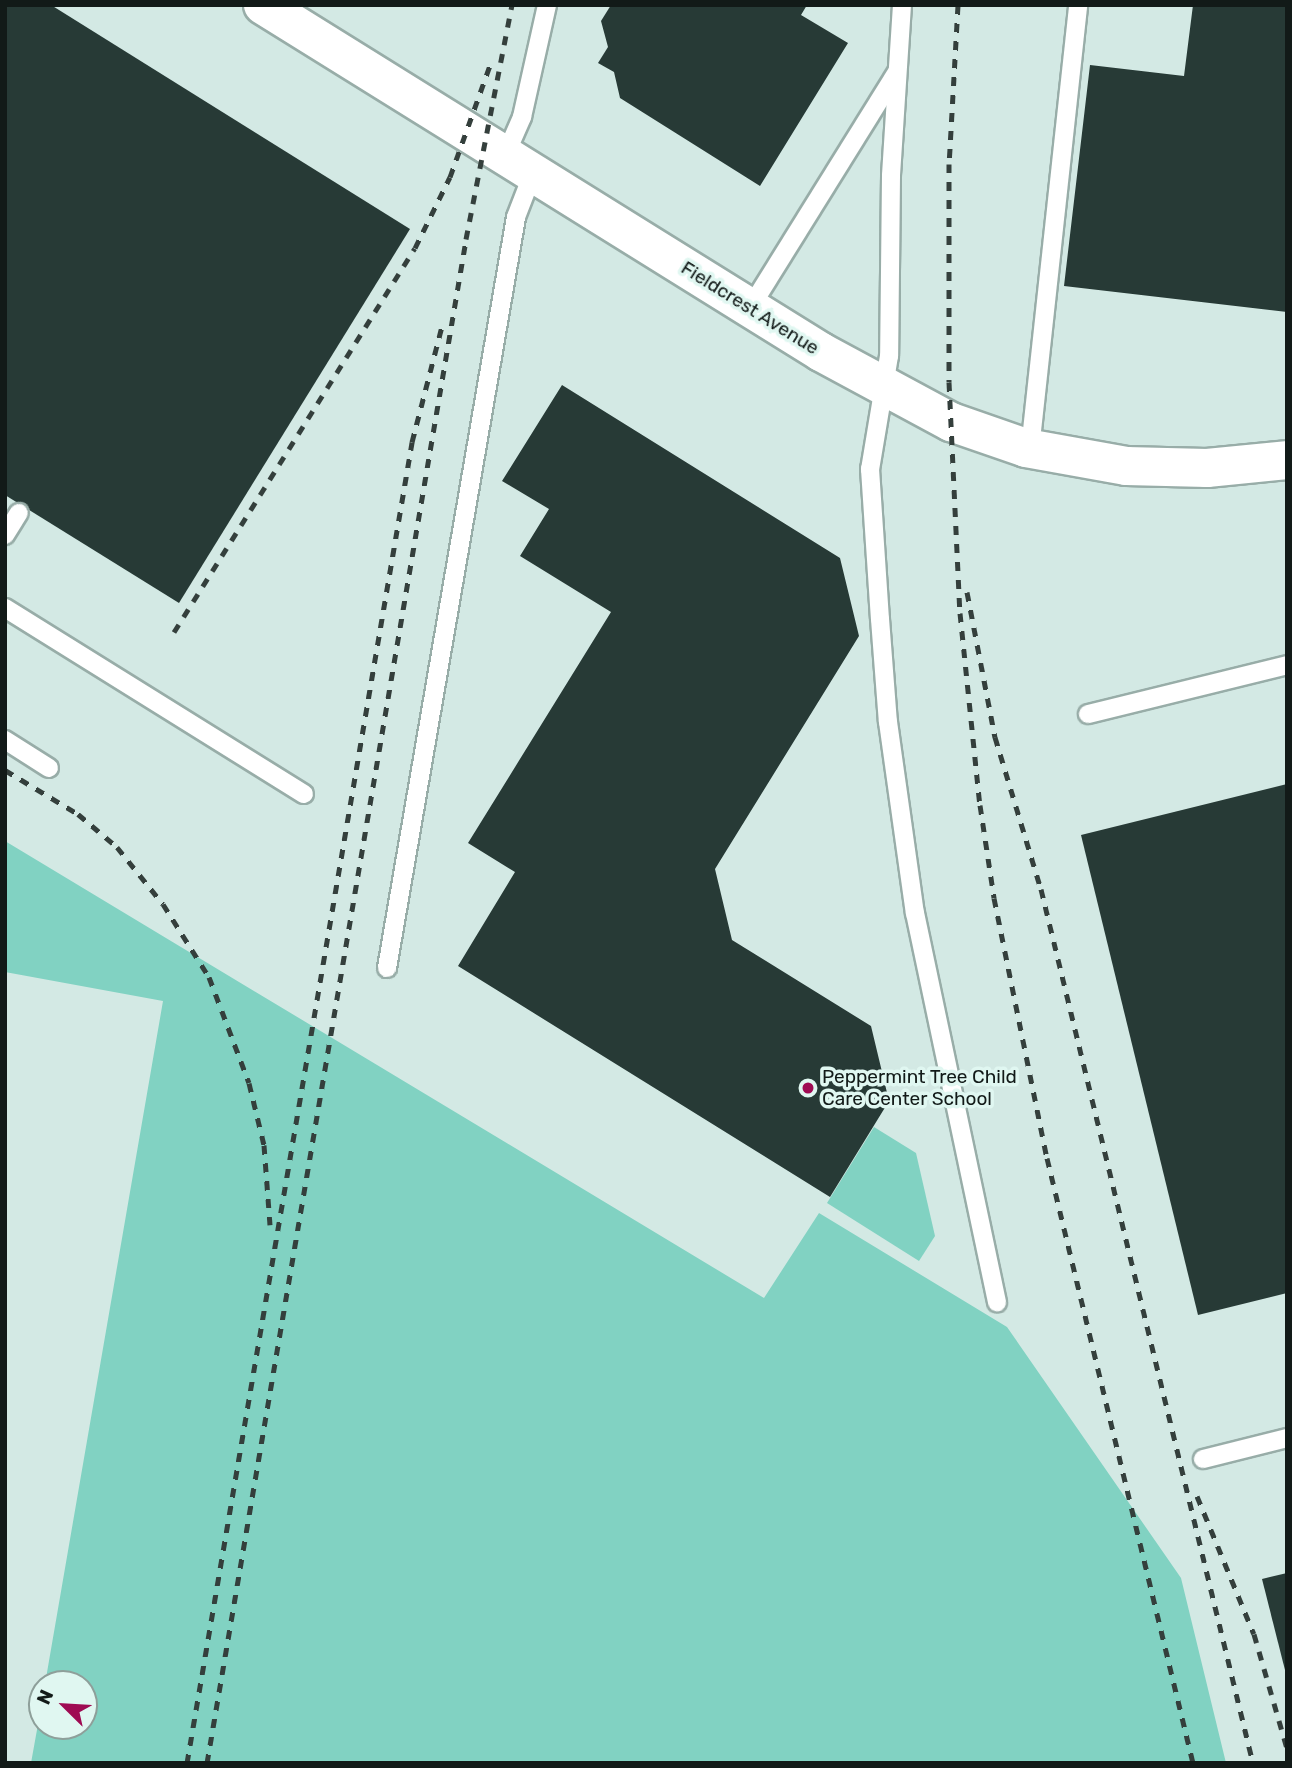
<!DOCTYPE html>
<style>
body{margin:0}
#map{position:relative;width:1292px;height:1768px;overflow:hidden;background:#d3e9e4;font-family:Rubik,sans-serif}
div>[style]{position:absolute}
.green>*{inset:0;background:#81d2c2}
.building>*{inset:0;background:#273a36}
.roads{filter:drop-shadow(2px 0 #98ada8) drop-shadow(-2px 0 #98ada8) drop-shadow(0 2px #98ada8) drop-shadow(0 -2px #98ada8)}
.service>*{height:18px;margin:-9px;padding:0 9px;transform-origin:9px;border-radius:9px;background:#fff}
.tertiary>*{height:38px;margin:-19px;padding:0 19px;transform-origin:19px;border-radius:19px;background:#fff}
.rail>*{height:5px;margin-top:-2.5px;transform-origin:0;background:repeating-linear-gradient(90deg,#343f3c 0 9px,transparent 0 18px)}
.dots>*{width:19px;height:19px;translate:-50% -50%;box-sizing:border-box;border:4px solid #e0f7f1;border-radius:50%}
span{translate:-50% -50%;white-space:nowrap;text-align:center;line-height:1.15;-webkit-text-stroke:7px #e0f7f1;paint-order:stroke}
.street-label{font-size:19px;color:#121a18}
.poi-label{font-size:19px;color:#121a18}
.left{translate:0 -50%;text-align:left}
.frame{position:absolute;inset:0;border:7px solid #121a18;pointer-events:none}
.north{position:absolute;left:28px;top:1670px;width:70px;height:70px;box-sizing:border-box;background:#e0f7f1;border:2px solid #8e9f9a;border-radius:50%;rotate:294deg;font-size:19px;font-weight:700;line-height:28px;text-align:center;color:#121a18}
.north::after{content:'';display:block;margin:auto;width:24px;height:32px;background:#9f0b53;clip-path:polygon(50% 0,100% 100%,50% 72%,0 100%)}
</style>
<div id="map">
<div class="green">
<i style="clip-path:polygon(5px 841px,764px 1298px,819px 1213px,1007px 1327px,1181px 1578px,1226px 1763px,31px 1763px,42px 1702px,42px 1726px,84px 1726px,84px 1684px,45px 1684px,163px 1001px,5px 972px)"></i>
<i style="clip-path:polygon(874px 1127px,916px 1153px,935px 1236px,919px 1261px,827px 1203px)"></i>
</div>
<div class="building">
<i style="clip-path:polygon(5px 5px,51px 5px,410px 229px,179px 603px,5px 495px)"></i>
<i style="clip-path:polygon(611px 5px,807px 5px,801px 15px,848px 43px,760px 186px,620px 98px,614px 72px,598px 63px,608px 47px,601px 21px)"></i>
<i style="clip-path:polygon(1193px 5px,1287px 5px,1287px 312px,1064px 286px,1090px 65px,1184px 76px)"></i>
<i style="clip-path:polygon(562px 385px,840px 558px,859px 636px,715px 869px,732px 940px,871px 1026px,889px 1101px,830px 1197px,458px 966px,515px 872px,468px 843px,611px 612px,520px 556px,549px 509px,502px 481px)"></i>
<i style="clip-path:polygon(1287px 784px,1287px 1293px,1198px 1315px,1081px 835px)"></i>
<i style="clip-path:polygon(1287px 1573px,1287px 1674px,1286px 1674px,1262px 1579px)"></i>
</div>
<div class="roads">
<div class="service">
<i style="left:902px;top:5px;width:171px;rotate:93.7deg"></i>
<i style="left:891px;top:176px;width:180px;rotate:90.6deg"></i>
<i style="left:889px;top:356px;width:115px;rotate:99.5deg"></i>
<i style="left:870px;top:469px;width:150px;rotate:86.2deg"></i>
<i style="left:880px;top:619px;width:103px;rotate:85.6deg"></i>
<i style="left:888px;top:722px;width:193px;rotate:82deg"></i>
<i style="left:915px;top:913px;width:398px;rotate:78.1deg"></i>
<i style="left:505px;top:156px;width:43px;rotate:-66.4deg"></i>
<i style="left:522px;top:117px;width:115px;rotate:-77.4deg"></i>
<i style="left:750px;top:308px;width:277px;rotate:-58.1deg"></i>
<i style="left:1030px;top:449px;width:447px;rotate:-83.8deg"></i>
<i style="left:5px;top:535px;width:26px;rotate:-58deg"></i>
<i style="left:5px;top:608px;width:352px;rotate:31.9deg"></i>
<i style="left:1088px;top:714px;width:205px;rotate:-13.8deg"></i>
<i style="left:5px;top:740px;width:52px;rotate:32.5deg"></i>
<i style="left:387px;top:968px;width:762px;rotate:-80.25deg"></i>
<i style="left:516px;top:217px;width:47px;rotate:-68.9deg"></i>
<i style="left:1203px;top:1459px;width:87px;rotate:-14deg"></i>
</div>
<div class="tertiary">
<i style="left:263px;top:5px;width:657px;rotate:31.88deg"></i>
<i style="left:821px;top:352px;width:148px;rotate:28.3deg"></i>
<i style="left:951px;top:422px;width:79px;rotate:19.1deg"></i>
<i style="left:1026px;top:448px;width:102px;rotate:10.2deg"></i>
<i style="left:1126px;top:466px;width:81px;rotate:1.4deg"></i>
<i style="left:1207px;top:468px;width:80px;rotate:-5.7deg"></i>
</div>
</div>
<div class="rail">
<i style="left:958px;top:5px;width:159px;rotate:93.2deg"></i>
<i style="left:949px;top:164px;width:218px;rotate:90deg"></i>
<i style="left:949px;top:382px;width:231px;rotate:87.3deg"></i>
<i style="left:960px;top:613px;width:193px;rotate:84.1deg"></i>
<i style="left:980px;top:805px;width:94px;rotate:81.4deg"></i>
<i style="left:994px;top:898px;width:265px;rotate:78.5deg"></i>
<i style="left:1047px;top:1158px;width:622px;rotate:76.43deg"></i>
<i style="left:967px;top:592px;width:148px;rotate:79.1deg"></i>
<i style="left:995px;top:737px;width:159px;rotate:73.2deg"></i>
<i style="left:1041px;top:889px;width:899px;rotate:76.37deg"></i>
<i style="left:174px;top:632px;width:453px;rotate:-57.9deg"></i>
<i style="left:415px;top:248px;width:79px;rotate:-63.8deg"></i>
<i style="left:450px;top:177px;width:119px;rotate:-70.3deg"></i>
<i style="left:5px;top:770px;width:85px;rotate:31.1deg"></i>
<i style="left:78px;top:814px;width:51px;rotate:40.2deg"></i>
<i style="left:117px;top:847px;width:73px;rotate:51.1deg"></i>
<i style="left:163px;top:904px;width:86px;rotate:57.8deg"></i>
<i style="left:209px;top:977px;width:113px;rotate:69.3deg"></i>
<i style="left:249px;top:1083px;width:64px;rotate:76.4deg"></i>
<i style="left:264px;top:1145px;width:80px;rotate:85.7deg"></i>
<i style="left:1197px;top:1496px;width:149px;rotate:67.6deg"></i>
<i style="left:1254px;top:1634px;width:119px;rotate:73.9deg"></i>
<i style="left:187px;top:1763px;width:1340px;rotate:-80.33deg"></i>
<i style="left:412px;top:442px;width:120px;rotate:-75.5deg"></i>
<i style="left:207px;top:1763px;width:1546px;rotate:-80.35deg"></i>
<i style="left:466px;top:239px;width:238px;rotate:-78.9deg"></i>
</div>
<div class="dots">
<i style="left:808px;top:1088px;background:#9f0b53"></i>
</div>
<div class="street-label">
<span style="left:750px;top:308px;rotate:32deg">Fieldcrest Avenue</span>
</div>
<div class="poi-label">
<span class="left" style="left:822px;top:1088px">Peppermint Tree Child<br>Care Center School</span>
</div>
<div class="frame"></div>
<div class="north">N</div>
</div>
